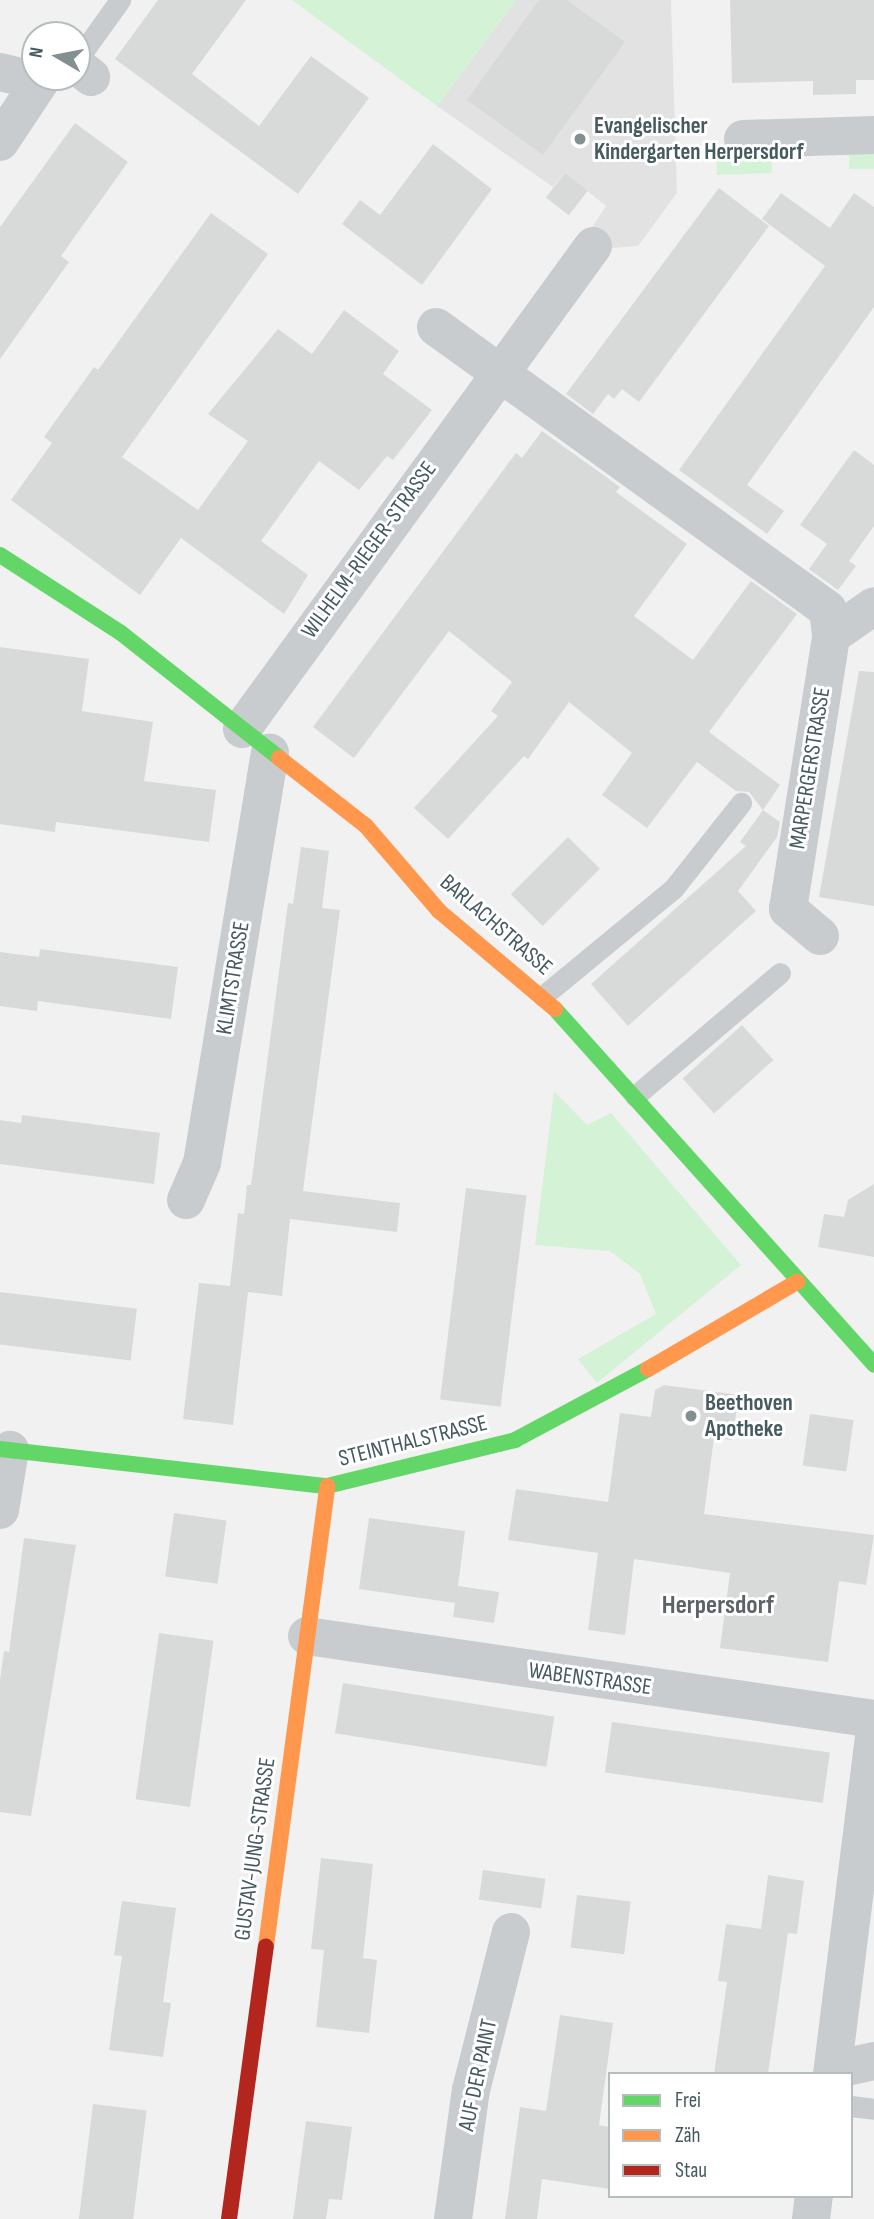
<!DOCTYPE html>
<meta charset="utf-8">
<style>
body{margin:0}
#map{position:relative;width:874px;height:2219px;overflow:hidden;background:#f2f1f1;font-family:"Sofia Sans Condensed",sans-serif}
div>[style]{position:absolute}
.education>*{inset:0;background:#e3e2e3}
.green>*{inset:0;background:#d4f2d6;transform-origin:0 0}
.building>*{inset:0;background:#d8dada;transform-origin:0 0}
.lane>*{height:21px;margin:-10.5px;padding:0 10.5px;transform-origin:10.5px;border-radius:10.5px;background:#c8ccce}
.street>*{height:38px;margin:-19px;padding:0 19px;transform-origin:19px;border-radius:19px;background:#c8ccce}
.fast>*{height:16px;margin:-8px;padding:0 8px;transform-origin:8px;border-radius:8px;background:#63d668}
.slow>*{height:16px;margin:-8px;padding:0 8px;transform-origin:8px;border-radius:8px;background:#ff974d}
.jam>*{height:16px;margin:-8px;padding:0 8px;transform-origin:8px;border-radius:8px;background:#b3261e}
.dots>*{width:19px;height:19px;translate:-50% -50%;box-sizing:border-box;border:4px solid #fff;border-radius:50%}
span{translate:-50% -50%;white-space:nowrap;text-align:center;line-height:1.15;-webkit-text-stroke:6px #fff;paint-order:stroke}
.poi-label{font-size:23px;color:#465b5f;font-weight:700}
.left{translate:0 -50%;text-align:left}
.street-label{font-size:23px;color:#465b5f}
.quarter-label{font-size:26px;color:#5c6366;font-weight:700}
.legend{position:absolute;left:608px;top:2072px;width:245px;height:126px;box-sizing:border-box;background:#fff;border:2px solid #b5bdbf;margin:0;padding:9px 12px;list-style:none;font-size:21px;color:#465b5f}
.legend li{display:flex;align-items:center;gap:14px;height:35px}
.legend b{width:35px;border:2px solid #b5bdbf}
.north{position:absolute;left:21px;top:21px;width:70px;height:70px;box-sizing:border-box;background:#fff;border:2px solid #b5bdbf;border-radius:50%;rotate:280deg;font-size:19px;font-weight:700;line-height:28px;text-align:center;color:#465b5f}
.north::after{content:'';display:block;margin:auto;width:24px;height:32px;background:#829092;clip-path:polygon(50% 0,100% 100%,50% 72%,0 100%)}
</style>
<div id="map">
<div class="education">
<i style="clip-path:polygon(516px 0,671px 0,677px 193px,638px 246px,612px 248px,589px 232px,606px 206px,565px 173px,553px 187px,437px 106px)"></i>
</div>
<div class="green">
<i style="clip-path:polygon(292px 0,516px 0,437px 106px)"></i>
<i style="left:874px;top:145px;width:24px;height:25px;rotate:90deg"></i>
<i style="left:771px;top:149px;width:24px;height:55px;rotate:88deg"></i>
<i style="clip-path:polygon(554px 1091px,587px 1125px,611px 1113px,741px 1265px,597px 1383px,578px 1359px,656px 1314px,640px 1274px,610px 1251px,535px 1245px)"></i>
</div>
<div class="building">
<i style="clip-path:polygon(158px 0,246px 0,192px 74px,259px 126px,311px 56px,369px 98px,298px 194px,115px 59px)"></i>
<i style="clip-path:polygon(539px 0,567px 0,625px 42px,543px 155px,467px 100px)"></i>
<i style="clip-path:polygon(730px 0,874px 0,874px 80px,856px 80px,856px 94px,813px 95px,813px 81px,732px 83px)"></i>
<i style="clip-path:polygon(75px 123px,128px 162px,61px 256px,69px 262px,0 359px,0 227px)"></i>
<i style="clip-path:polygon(433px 144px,492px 189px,422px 285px,342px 224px,360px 200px,380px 215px)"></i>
<i style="left:565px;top:173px;width:29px;height:31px;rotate:38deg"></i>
<i style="clip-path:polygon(719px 188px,769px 226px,639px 402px,622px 389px,614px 399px,608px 394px,593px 414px,566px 394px)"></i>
<i style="clip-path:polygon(781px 193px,830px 228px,854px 193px,874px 207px,874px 307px,747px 485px,784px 511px,767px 534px,679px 470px,825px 266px,762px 219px)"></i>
<i style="clip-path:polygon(211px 213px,268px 254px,122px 457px,198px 510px,248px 441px,208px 414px,278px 329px,312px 354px,344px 310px,399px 351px,383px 374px,432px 410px,393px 460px,387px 456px,359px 490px,319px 461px,261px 541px,308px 575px,284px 614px,181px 538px,140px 595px,11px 500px,52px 443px,44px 437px,94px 367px,98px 370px)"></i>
<i style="clip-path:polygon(542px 431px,620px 487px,616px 492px,687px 544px,634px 616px,693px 660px,751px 581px,797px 614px,709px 732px,780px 785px,763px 810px,749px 792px,736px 791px,697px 762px,647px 828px,602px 795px,632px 753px,569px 702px,528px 759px,524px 756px,448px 839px,414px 808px,498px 716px,491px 711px,512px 682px,449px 631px,354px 758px,313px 727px,516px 453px,522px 458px)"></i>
<i style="clip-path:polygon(854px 450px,874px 465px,874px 526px,849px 561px,856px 566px,838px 590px,809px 569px,827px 544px,800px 525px)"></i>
<i style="clip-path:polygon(0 647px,89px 659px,82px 711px,153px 722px,144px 781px,216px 790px,209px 842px,56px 822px,55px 832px,0 824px)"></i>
<i style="clip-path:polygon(859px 671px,874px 672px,874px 906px,819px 897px)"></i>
<i style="clip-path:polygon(763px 810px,780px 822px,777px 837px,738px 891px,756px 911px,628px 1026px,591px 984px,746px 846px,740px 842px)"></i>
<i style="left:568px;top:837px;width:45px;height:81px;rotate:45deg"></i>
<i style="clip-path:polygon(301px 847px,329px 851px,322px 908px,340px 910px,303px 1191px,400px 1203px,397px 1232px,290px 1219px,282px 1296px,248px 1292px,233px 1425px,183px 1419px,199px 1283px,230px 1286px,238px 1213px,244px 1214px,247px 1185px,251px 1185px,288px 903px,293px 904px)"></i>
<i style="clip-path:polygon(40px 949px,178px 967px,171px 1019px,38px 1001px,37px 1011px,0 1006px,0 952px,39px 957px)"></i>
<i style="left:742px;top:1025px;width:47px;height:80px;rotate:48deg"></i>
<i style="clip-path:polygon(22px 1115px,160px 1133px,154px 1184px,0 1164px,0 1120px,21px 1123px)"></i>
<i style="clip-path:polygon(874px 1184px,874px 1257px,818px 1247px,824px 1214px,844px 1217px,848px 1200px)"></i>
<i style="left:466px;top:1188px;width:61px;height:213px;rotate:7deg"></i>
<i style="left:0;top:1292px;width:138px;height:52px;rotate:7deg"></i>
<i style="clip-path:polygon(664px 1385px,739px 1395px,732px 1440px,714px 1438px,704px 1514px,874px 1535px,866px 1585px,839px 1581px,828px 1662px,720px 1648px,730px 1573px,634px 1559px,625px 1635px,588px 1630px,598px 1553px,508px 1540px,516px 1489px,608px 1502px,620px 1413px,651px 1417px,655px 1390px)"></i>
<i style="left:810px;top:1414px;width:44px;height:52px;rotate:8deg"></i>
<i style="left:174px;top:1513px;width:53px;height:64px;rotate:8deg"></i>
<i style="clip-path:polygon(369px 1518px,465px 1531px,458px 1586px,499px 1592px,494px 1623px,453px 1617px,455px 1603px,359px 1589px)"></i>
<i style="clip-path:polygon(24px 1538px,76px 1545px,31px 1816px,0 1812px,0 1680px,4px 1651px,9px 1652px)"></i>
<i style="left:159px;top:1633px;width:55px;height:168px;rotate:8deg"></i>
<i style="left:343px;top:1683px;width:214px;height:51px;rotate:9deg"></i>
<i style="left:612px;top:1722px;width:220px;height:51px;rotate:8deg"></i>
<i style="clip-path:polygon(321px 1858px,373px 1864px,363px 1958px,377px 1960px,369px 2033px,316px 2027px,324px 1950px,311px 1949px)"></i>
<i style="left:483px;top:1870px;width:63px;height:30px;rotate:8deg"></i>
<i style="clip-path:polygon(768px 1875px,804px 1881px,797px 1934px,788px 1933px,768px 2074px,714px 2074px,727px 1982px,718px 1981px,726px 1924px,761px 1929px)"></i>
<i style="left:577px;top:1895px;width:54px;height:53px;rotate:7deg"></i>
<i style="clip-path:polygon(122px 1901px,176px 1908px,163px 2002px,171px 2003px,163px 2057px,109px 2050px,122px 1956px,114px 1955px)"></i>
<i style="clip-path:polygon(560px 2015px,613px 2023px,599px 2125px,610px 2127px,610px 2189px,542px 2179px,537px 2219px,505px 2219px,520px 2107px,546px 2111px)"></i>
<i style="left:93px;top:2104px;width:54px;height:116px;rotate:7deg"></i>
<i style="clip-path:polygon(306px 2121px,352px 2127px,342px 2200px,329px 2199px,326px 2219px,293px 2219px)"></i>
</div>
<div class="lane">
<i style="left:77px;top:60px;width:74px;rotate:-54.4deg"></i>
<i style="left:543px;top:996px;width:168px;rotate:-39.5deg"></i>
<i style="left:673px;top:889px;width:110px;rotate:-51.7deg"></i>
<i style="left:635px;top:1096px;width:190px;rotate:-40.3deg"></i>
<i style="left:851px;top:2106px;width:23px;rotate:7deg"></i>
</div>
<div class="street">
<i style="left:77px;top:66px;width:18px;rotate:38deg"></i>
<i style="left:0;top:72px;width:41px;rotate:14deg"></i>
<i style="left:743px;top:139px;width:131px;rotate:-1.7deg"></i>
<i style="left:0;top:142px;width:78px;rotate:-56.5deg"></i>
<i style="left:436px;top:327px;width:483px;rotate:35.8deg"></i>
<i style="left:828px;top:610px;width:26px;rotate:83deg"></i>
<i style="left:242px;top:729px;width:597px;rotate:-53.99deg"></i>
<i style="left:820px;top:936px;width:42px;rotate:-139.8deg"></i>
<i style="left:788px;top:909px;width:276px;rotate:-81deg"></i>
<i style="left:831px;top:636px;width:52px;rotate:-34.9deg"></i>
<i style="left:186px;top:1200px;width:40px;rotate:-66.6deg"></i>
<i style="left:202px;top:1163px;width:416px;rotate:-80.6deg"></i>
<i style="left:0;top:1510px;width:61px;rotate:-80.5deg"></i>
<i style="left:307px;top:1636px;width:573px;rotate:8.33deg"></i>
<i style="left:833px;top:2070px;width:42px;rotate:-12.4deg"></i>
<i style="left:832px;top:2074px;width:339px;rotate:-82.9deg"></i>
<i style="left:453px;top:2219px;width:130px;rotate:-82.1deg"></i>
<i style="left:471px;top:2090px;width:163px;rotate:-75.8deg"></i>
<i style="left:811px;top:2219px;width:23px;rotate:-83deg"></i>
</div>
<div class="fast">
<i style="left:0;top:555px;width:144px;rotate:32.8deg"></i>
<i style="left:121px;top:633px;width:201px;rotate:38.3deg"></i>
<i style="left:555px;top:1009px;width:478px;rotate:48.1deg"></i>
<i style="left:0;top:1449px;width:329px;rotate:6.5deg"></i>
<i style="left:327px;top:1486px;width:194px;rotate:-13.7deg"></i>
<i style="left:515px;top:1440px;width:151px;rotate:-28.1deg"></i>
</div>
<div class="slow">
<i style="left:279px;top:758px;width:110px;rotate:38deg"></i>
<i style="left:366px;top:826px;width:112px;rotate:49.3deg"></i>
<i style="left:439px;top:911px;width:152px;rotate:40.2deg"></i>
<i style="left:648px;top:1369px;width:173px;rotate:-30.3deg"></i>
<i style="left:266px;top:1946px;width:464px;rotate:-82.4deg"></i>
</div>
<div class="jam">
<i style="left:229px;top:2219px;width:275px;rotate:-82.3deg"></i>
</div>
<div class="dots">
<i style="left:580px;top:139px;background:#829092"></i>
<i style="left:691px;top:1416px;background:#829092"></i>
</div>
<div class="poi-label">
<span class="left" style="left:594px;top:139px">Evangelischer<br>Kindergarten Herpersdorf</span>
<span class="left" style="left:705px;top:1416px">Beethoven<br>Apotheke</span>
</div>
<div class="street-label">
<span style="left:369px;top:550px;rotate:-54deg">WILHELM-RIEGER-STRASSE</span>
<span style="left:810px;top:768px;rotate:-81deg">MARPERGERSTRASSE</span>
<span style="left:496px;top:925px;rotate:41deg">BARLACHSTRASSE</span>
<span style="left:233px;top:978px;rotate:-81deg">KLIMTSTRASSE</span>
<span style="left:413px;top:1441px;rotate:-14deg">STEINTHALSTRASSE</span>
<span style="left:590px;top:1679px;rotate:8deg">WABENSTRASSE</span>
<span style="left:255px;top:1849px;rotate:-82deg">GUSTAV-JUNG-STRASSE</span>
<span style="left:478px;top:2075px;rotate:-78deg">AUF DER PAINT</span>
</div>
<div class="quarter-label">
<span style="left:718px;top:1606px">Herpersdorf</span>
</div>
<ul class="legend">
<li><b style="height:9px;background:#63d668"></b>Frei</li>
<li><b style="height:9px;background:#ff974d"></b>Zäh</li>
<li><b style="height:9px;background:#b3261e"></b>Stau</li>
</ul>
<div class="north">N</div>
</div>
